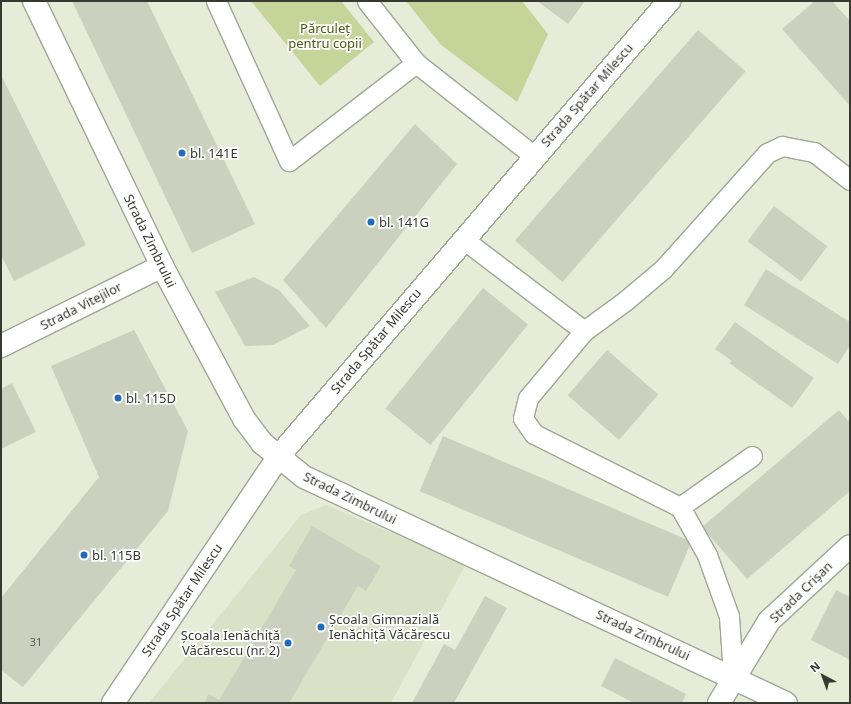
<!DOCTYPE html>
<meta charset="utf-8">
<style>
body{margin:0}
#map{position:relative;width:851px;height:704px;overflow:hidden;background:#e7ecd9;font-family:"Noto Sans",sans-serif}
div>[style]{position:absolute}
.built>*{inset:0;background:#d9e1c7}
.green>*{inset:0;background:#c5d599}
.building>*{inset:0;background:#ccd1bf;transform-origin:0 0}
.roads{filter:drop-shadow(1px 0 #a1a695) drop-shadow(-1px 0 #a1a695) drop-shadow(0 1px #a1a695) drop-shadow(0 -1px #a1a695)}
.service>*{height:19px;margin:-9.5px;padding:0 9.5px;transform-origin:9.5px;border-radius:9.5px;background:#fff}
.minor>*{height:22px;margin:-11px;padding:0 11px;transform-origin:11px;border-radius:11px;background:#fff}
.dots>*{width:11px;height:11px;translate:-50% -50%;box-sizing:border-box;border:2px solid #fff;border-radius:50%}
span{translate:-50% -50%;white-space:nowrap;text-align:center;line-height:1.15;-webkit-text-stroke:3.5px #fff;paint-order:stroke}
.number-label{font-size:11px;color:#5d6055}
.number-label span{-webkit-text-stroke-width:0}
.park-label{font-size:13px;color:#4c5912}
.street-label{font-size:13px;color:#383a32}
.poi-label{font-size:13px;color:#383a32}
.left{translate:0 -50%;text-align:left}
.right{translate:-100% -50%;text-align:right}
.frame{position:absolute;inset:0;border:2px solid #383a32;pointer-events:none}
.north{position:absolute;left:803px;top:656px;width:40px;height:40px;-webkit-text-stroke:3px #fff;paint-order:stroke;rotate:319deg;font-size:11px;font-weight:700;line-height:16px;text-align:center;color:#383a32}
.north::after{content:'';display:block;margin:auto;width:14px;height:18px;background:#383a32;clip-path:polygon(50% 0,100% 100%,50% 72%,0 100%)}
</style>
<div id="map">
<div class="built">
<i style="clip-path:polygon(326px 505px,466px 564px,391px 703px,149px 703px,301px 515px)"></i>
</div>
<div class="green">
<i style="clip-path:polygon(251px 1px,341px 1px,374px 42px,320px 86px)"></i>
<i style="clip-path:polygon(406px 1px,522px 1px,548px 34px,517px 102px,441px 45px)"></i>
</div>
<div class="building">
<i style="clip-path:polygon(72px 1px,147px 1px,255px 224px,192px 253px)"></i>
<i style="clip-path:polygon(537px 1px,585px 1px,568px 24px)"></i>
<i style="clip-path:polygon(815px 1px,832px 1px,850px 21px,850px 106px,782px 29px)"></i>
<i style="left:698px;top:30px;width:63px;height:279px;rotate:41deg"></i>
<i style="clip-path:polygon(1px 75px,86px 245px,14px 281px,1px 255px)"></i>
<i style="clip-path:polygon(415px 124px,457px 164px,326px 328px,283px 280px)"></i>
<i style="left:774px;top:206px;width:67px;height:44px;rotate:37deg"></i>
<i style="clip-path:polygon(766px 269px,850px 322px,850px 345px,838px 364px,744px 305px)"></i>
<i style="clip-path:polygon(254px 277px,279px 290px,310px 326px,273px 345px,245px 346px,215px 292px)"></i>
<i style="left:483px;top:288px;width:58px;height:155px;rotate:39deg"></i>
<i style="clip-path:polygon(735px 322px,814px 378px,792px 408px,729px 363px,732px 361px,715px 349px)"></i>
<i style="clip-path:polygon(134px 330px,188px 431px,168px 511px,23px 687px,1px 670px,1px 598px,99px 477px,51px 366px)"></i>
<i style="left:607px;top:350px;width:68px;height:60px;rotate:41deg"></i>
<i style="clip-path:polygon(12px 383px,36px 432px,1px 449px,1px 389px)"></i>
<i style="clip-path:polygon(839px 410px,850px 423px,850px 491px,747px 579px,702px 527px)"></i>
<i style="left:443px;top:436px;width:270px;height:60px;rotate:23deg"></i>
<i style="clip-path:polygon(312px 526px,381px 566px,366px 591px,358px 586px,289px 703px,204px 703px,209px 694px,219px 700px,296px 570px,289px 566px)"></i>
<i style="clip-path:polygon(836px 590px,850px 597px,850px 660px,811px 640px)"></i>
<i style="clip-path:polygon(485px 596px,507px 608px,454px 703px,412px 703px,444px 644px,455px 650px)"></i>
<i style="clip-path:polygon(615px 658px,686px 694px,682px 703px,634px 703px,601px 686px)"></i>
</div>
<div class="roads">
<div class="service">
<i style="left:216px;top:1px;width:176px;rotate:65.5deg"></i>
<i style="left:289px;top:161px;width:160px;rotate:-37.7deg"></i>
<i style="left:367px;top:1px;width:79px;rotate:51.7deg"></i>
<i style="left:416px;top:63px;width:150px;rotate:38.2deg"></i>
<i style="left:463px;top:239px;width:152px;rotate:37.2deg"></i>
<i style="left:752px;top:456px;width:88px;rotate:144.7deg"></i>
<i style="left:680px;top:507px;width:163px;rotate:-153.4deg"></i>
<i style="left:534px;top:434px;width:19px;rotate:-125deg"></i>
<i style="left:523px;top:418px;width:21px;rotate:-76deg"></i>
<i style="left:528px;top:398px;width:87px;rotate:-50.1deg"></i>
<i style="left:584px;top:331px;width:51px;rotate:-36.2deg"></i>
<i style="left:625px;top:301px;width:50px;rotate:-40.1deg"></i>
<i style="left:663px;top:269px;width:156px;rotate:-48.1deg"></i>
<i style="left:767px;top:153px;width:17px;rotate:-25deg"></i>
<i style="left:782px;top:146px;width:33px;rotate:11deg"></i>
<i style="left:814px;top:152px;width:46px;rotate:37.9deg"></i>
<i style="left:680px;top:507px;width:55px;rotate:60.6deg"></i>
<i style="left:707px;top:555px;width:65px;rotate:70.2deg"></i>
<i style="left:729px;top:616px;width:61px;rotate:86.2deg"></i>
</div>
<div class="minor">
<i style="left:34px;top:1px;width:294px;rotate:64.2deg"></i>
<i style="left:162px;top:266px;width:174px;rotate:61.8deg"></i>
<i style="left:244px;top:419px;width:30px;rotate:53deg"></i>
<i style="left:262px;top:443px;width:54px;rotate:39deg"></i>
<i style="left:304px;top:477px;width:532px;rotate:25.12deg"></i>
<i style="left:1px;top:346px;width:180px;rotate:-26.4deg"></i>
<i style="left:113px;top:703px;width:296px;rotate:-56.1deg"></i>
<i style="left:278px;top:457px;width:601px;rotate:-49.39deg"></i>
<i style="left:719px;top:703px;width:96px;rotate:-58.6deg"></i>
<i style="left:769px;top:621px;width:110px;rotate:-42.8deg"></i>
</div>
</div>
<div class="dots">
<i style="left:182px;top:153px;background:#1f6bba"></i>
<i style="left:371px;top:222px;background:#1f6bba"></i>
<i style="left:118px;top:398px;background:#1f6bba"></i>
<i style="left:84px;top:555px;background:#1f6bba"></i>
<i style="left:321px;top:627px;background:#1f6bba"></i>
<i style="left:288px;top:643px;background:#1f6bba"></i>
</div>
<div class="number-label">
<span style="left:36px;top:642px">31</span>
</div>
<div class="park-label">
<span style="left:325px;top:36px">Părculeț<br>pentru copii</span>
</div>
<div class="street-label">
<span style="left:587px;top:95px;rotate:-49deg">Strada Spătar Milescu</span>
<span style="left:150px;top:241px;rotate:64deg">Strada Zimbrului</span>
<span style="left:81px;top:306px;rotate:-27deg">Strada Vitejilor</span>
<span style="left:376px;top:341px;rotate:-50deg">Strada Spătar Milescu</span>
<span style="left:350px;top:498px;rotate:26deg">Strada Zimbrului</span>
<span style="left:801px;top:592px;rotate:-44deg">Strada Crișan</span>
<span style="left:182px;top:600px;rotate:-56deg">Strada Spătar Milescu</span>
<span style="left:643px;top:635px;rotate:25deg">Strada Zimbrului</span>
</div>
<div class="poi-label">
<span class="left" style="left:190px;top:153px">bl. 141E</span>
<span class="left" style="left:379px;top:222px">bl. 141G</span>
<span class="left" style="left:126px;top:398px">bl. 115D</span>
<span class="left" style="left:92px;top:555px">bl. 115B</span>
<span class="left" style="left:329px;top:627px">Școala Gimnazială<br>Ienăchiță Văcărescu</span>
<span class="right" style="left:280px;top:643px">Școala Ienăchiță<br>Văcărescu (nr. 2)</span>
</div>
<div class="frame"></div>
<div class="north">N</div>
</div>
